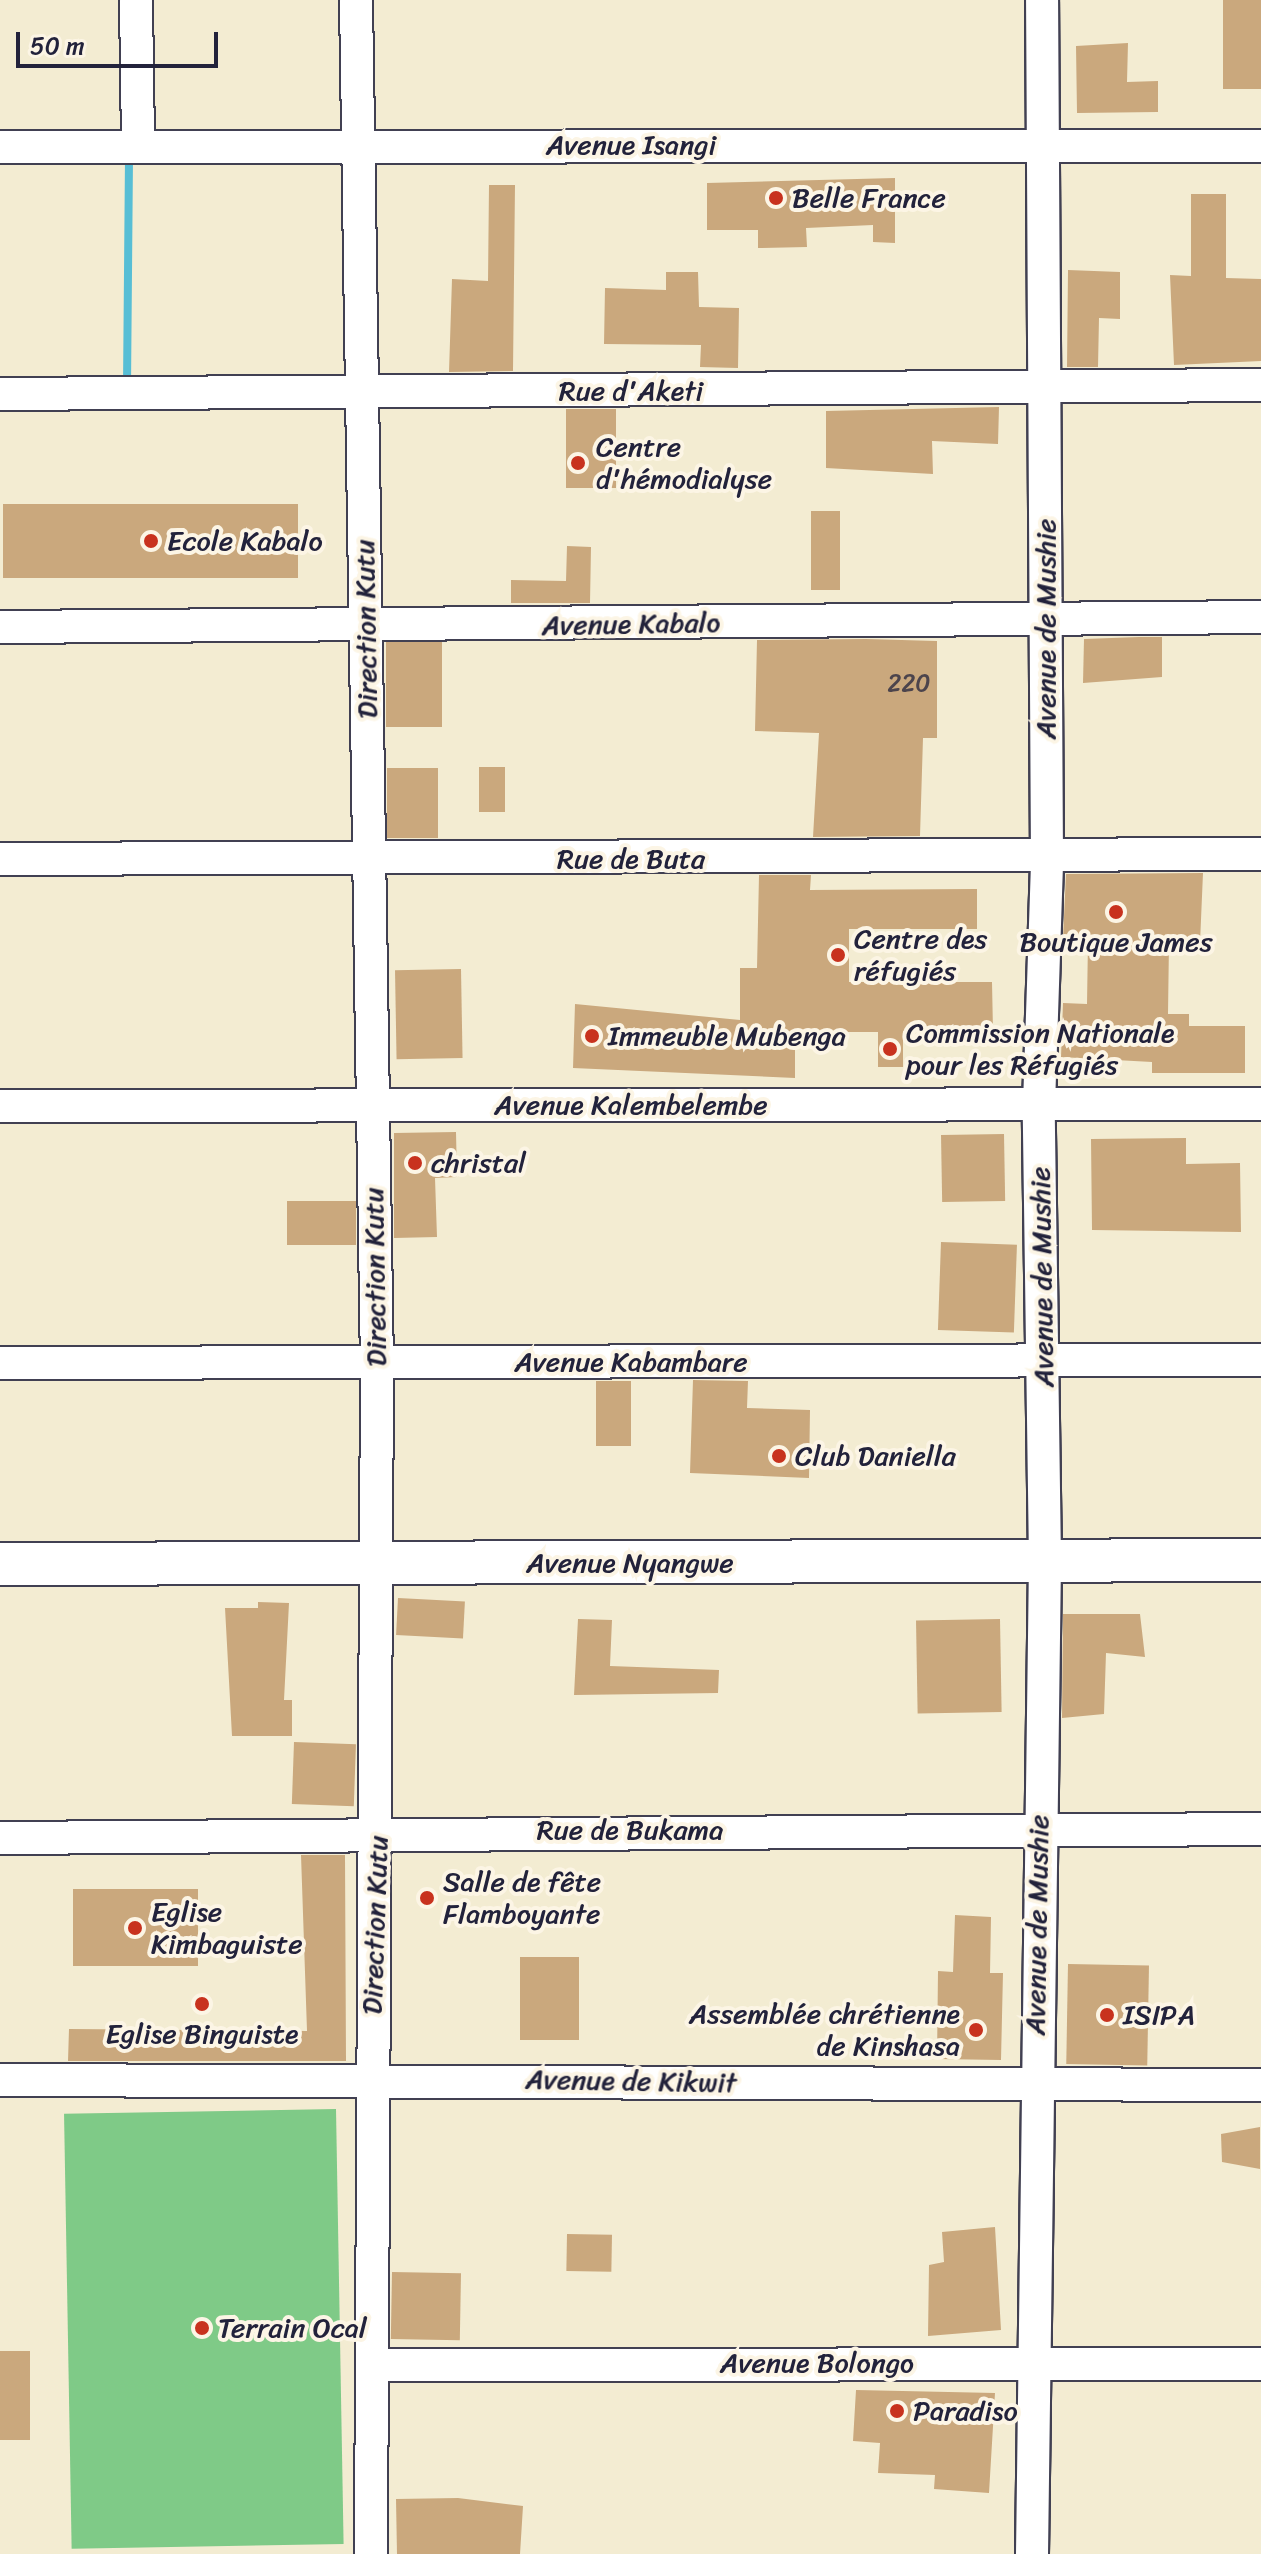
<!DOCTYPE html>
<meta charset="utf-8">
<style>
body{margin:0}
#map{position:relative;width:1261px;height:2554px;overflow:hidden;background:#f3ecd2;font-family:Sriracha,sans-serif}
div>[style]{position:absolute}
.green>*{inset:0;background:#7fca87;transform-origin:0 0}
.stream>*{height:8px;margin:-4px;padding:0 4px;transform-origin:4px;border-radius:4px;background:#57bed5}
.building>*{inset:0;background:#caa87d;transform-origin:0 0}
.roads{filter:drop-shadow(2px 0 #414052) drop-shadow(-2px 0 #414052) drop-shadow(0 2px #414052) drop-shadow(0 -2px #414052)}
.minor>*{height:32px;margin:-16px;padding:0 16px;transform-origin:16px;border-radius:16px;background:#fff}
.major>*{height:42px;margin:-21px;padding:0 21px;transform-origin:21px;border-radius:21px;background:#fff}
.dots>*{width:22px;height:22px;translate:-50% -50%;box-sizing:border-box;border:4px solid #fcf5e5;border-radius:50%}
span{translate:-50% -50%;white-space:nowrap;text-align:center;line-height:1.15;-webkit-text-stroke:8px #fcf5e5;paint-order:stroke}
.number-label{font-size:24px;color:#4c444c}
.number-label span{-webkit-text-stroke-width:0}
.street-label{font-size:28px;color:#22223b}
.poi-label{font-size:28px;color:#22223b}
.left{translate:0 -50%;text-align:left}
.right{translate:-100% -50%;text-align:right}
.scale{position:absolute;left:16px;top:32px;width:202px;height:36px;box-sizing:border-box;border:4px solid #22223b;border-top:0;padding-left:10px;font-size:24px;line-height:28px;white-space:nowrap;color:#22223b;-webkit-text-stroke:6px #fcf5e5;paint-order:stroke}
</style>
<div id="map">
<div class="green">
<i style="left:336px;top:2109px;width:435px;height:272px;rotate:89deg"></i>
</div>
<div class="stream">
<i style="left:127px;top:387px;width:234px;rotate:-89.5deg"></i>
</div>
<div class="building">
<i style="left:1223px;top:0;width:38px;height:89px"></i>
<i style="clip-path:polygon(1128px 43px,1127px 82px,1158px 81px,1158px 112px,1077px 113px,1076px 46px)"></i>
<i style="clip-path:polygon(895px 178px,895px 243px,873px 242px,873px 225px,806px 228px,807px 247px,758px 248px,758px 230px,707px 230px,707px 183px)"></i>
<i style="clip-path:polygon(489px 185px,515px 185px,513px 371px,449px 372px,452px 279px,488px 281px)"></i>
<i style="clip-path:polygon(1191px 194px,1226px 194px,1226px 278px,1261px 279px,1261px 361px,1174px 365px,1170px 275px,1191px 276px)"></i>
<i style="clip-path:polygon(1068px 270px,1120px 272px,1120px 319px,1099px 318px,1098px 367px,1067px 367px)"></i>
<i style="clip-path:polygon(666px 272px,698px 272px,699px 307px,739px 308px,738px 368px,700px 367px,701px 345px,604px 344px,605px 288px,666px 290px)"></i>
<i style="clip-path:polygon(999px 407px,998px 444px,932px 441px,933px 474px,826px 468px,826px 411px)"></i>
<i style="left:566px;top:409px;width:50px;height:79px"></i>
<i style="left:3px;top:504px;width:295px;height:74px"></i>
<i style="left:811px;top:511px;width:29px;height:79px"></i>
<i style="clip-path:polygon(567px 546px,591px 547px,590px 603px,511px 603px,511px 580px,566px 581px)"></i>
<i style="clip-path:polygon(1139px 637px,1162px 637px,1162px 677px,1083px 683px,1084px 639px)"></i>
<i style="clip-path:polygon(866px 639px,937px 641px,937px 738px,923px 738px,920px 836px,813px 837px,819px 733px,755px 731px,757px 640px)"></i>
<i style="left:442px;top:642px;width:85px;height:56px;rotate:90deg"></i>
<i style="left:479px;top:767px;width:26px;height:45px"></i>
<i style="left:387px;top:768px;width:51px;height:70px"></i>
<i style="clip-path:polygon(1203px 873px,1200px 943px,1169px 942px,1168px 1014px,1189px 1014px,1189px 1026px,1245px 1026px,1245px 1073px,1152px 1073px,1152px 1062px,1061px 1057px,1063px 1003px,1087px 1004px,1088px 940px,1063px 939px,1066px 874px)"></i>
<i style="clip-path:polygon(759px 875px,811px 875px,810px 890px,977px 889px,977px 929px,849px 929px,849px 982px,992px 982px,993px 1031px,903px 1031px,903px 1067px,878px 1067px,878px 1032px,795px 1032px,795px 1078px,573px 1068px,575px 1004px,740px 1020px,740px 968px,757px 968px)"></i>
<i style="left:461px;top:969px;width:89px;height:66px;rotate:89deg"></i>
<i style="clip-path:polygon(456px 1132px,457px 1177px,435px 1178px,437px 1237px,394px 1238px,394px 1133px)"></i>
<i style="left:1004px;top:1134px;width:67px;height:63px;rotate:89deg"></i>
<i style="clip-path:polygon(1186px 1138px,1186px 1164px,1240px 1163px,1241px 1232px,1092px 1230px,1091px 1139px)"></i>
<i style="left:287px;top:1201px;width:69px;height:44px"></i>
<i style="left:941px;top:1242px;width:76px;height:88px;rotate:2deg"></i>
<i style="clip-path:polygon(693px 1380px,748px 1381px,747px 1408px,810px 1410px,809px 1478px,690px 1473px)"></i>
<i style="left:596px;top:1381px;width:35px;height:65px"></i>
<i style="left:398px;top:1598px;width:67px;height:37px;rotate:3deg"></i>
<i style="clip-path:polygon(258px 1602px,289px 1603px,284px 1700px,292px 1700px,292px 1736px,232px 1736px,225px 1608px,258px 1608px)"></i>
<i style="clip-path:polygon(1063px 1614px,1140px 1614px,1145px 1657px,1106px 1653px,1104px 1714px,1062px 1718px)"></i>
<i style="clip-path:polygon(578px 1619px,612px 1620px,610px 1666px,719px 1670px,718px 1693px,574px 1695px)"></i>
<i style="left:1000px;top:1619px;width:93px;height:84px;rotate:89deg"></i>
<i style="left:294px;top:1742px;width:62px;height:62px;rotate:2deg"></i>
<i style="clip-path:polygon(301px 1855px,345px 1855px,346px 2061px,68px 2061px,69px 2029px,307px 2031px)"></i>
<i style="left:73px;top:1889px;width:125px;height:77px"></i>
<i style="clip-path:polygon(955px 1915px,991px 1917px,990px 1973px,1003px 1973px,1001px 2060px,937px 2059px,938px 1971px,953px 1972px)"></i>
<i style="left:520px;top:1957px;width:59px;height:83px"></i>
<i style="left:1068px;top:1964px;width:81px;height:100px;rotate:1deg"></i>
<i style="clip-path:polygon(1260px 2127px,1260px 2169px,1222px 2162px,1221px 2134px)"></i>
<i style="clip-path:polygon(995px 2227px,1001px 2330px,928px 2336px,929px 2265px,944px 2262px,942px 2232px)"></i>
<i style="left:567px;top:2234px;width:45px;height:37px;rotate:1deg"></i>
<i style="left:392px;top:2272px;width:69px;height:67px;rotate:1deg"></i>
<i style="left:0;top:2351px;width:30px;height:89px"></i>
<i style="clip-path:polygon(856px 2390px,995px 2393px,989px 2493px,934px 2489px,935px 2475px,878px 2473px,880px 2443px,853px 2441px)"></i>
<i style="clip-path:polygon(458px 2498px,523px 2506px,520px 2554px,397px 2554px,396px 2499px)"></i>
</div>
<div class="roads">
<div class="minor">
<i style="left:136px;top:0;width:147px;rotate:89.2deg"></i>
<i style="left:356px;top:0;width:1362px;rotate:89.12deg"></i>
<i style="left:377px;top:1362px;width:1192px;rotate:90.29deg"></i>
<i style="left:0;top:147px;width:1261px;rotate:-0.05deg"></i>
<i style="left:0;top:394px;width:1261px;rotate:-0.41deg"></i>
<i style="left:0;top:627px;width:1261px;rotate:-0.45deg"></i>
<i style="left:0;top:859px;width:1261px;rotate:-0.23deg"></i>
<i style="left:0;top:1106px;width:1261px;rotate:-0.09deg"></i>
<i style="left:0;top:1363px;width:1261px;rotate:-0.14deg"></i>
<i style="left:0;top:1838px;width:1261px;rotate:-0.41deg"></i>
<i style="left:0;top:2080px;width:1261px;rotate:0.23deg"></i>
<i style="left:372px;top:2365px;width:889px;rotate:-0.06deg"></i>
<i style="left:1032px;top:2554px;width:993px;rotate:-89.25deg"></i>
<i style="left:1045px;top:1561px;width:456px;rotate:-90.8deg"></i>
<i style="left:1039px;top:1105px;width:247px;rotate:-88.1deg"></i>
<i style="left:1047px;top:858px;width:858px;rotate:-90.33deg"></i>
</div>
<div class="major">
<i style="left:0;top:1564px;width:1261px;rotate:-0.18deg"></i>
</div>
</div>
<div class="dots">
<i style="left:776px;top:198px;background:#c8321e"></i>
<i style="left:578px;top:463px;background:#c8321e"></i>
<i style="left:151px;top:541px;background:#c8321e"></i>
<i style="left:1116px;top:912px;background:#c8321e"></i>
<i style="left:838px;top:955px;background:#c8321e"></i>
<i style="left:592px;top:1036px;background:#c8321e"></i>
<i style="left:890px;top:1049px;background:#c8321e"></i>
<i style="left:415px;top:1163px;background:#c8321e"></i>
<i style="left:779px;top:1456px;background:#c8321e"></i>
<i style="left:427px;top:1898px;background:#c8321e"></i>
<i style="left:135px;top:1928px;background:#c8321e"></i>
<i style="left:202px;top:2004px;background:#c8321e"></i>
<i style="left:1107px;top:2015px;background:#c8321e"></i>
<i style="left:976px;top:2030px;background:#c8321e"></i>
<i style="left:202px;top:2328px;background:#c8321e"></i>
<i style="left:897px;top:2411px;background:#c8321e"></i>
</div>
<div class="number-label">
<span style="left:909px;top:684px">220</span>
</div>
<div class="street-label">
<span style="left:631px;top:145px">Avenue Isangi</span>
<span style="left:631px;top:391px">Rue d'Aketi</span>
<span style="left:631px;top:624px;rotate:-1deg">Avenue Kabalo</span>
<span style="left:366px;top:629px;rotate:-91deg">Direction Kutu</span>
<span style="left:1046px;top:629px;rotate:-90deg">Avenue de Mushie</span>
<span style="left:631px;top:859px">Rue de Buta</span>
<span style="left:631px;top:1105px">Avenue Kalembelembe</span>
<span style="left:375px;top:1277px;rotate:-91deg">Direction Kutu</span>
<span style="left:1042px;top:1277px;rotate:-91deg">Avenue de Mushie</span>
<span style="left:631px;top:1362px">Avenue Kabambare</span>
<span style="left:630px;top:1563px">Avenue Nyangwe</span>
<span style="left:630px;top:1830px">Rue de Bukama</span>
<span style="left:375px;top:1925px;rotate:-88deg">Direction Kutu</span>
<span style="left:1037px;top:1925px;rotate:-89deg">Avenue de Mushie</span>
<span style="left:631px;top:2081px;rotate:1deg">Avenue de Kikwit</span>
<span style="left:817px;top:2363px">Avenue Bolongo</span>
</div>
<div class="poi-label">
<span class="left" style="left:792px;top:198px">Belle France</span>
<span class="left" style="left:596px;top:463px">Centre<br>d'hémodialyse</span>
<span class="left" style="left:167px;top:541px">Ecole Kabalo</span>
<span class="left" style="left:854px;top:955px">Centre des<br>réfugiés</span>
<span style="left:1116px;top:942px">Boutique James</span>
<span class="left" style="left:906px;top:1049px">Commission Nationale<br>pour les Réfugiés</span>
<span class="left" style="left:608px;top:1036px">Immeuble Mubenga</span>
<span class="left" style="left:431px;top:1163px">christal</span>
<span class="left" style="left:795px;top:1456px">Club Daniella</span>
<span class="left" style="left:443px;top:1898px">Salle de fête<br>Flamboyante</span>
<span class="left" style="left:151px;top:1928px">Eglise<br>Kimbaguiste</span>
<span class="right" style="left:960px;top:2030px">Assemblée chrétienne<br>de Kinshasa</span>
<span class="left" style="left:1123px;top:2015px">ISIPA</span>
<span style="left:202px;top:2034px">Eglise Binguiste</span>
<span class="left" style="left:218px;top:2328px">Terrain Ocal</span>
<span class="left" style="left:913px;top:2411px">Paradiso</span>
</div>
<div class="scale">50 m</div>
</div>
